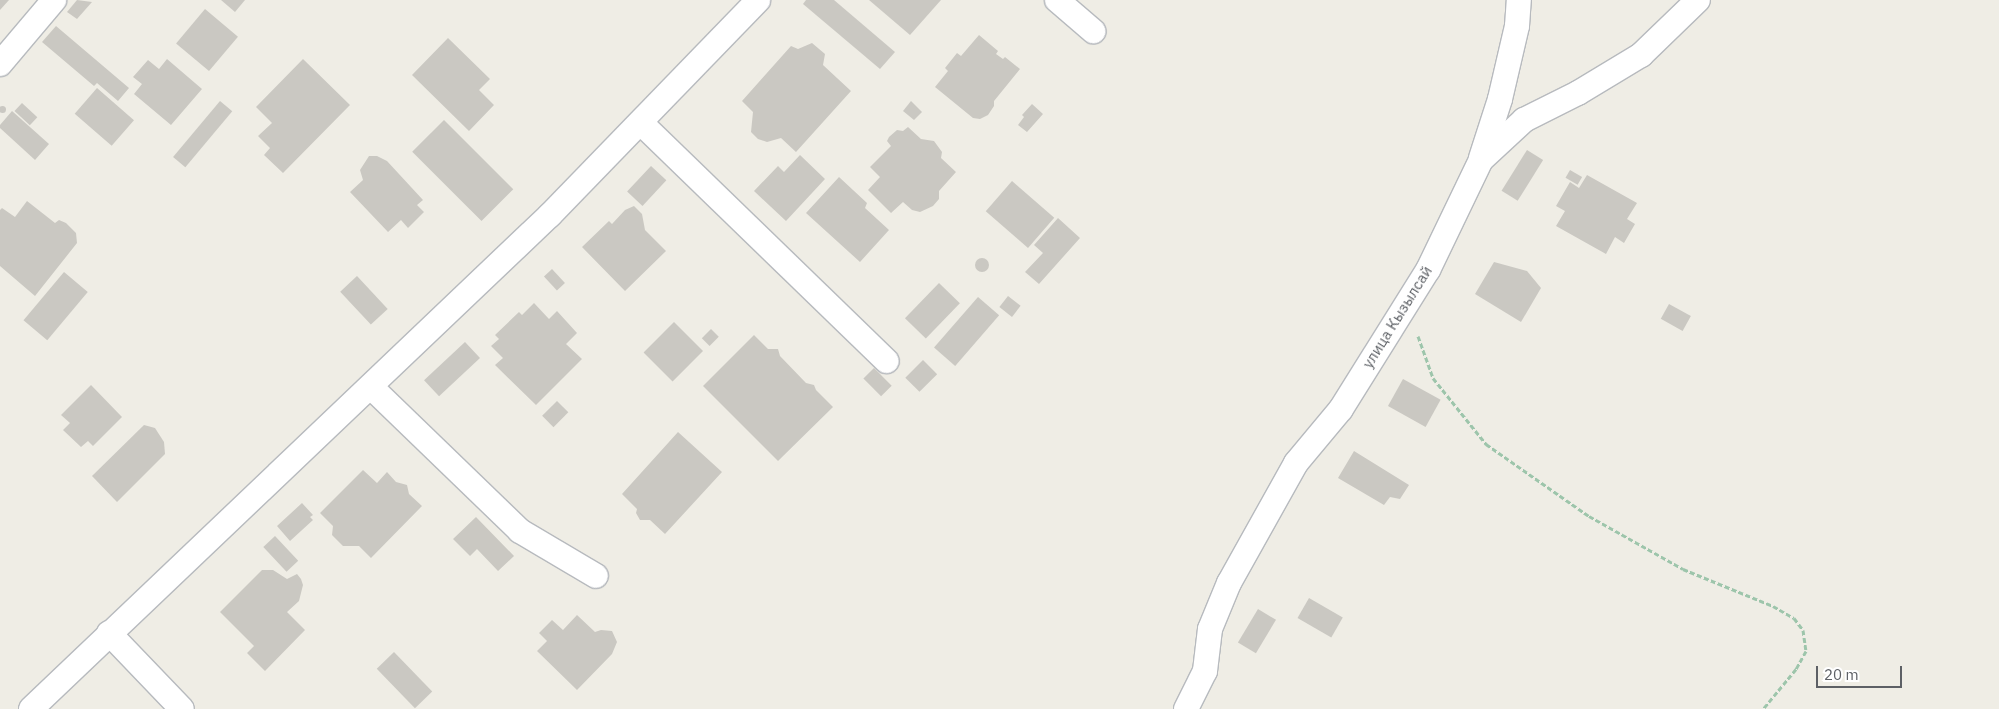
<!DOCTYPE html>
<meta charset="utf-8">
<style>
body{margin:0}
#map{position:relative;width:1999px;height:709px;overflow:hidden;background:#efede5;font-family:"IBM Plex Sans",sans-serif}
div>[style]{position:absolute}
.building>*{inset:0;background:#cac8c2;transform-origin:0 0}
.round{border-radius:50%}
.path>*{height:3px;margin-top:-1.5px;transform-origin:0;background:repeating-linear-gradient(90deg,#9dc5ab 0 5px,transparent 0 7.5px)}
.roads{filter:drop-shadow(1px 0 #b7babe) drop-shadow(-1px 0 #b7babe) drop-shadow(0 1px #b7babe) drop-shadow(0 -1px #b7babe)}
.minor>*{height:24px;margin:-12px;padding:0 12px;transform-origin:12px;border-radius:12px;background:#fff}
span{translate:-50% -50%;white-space:nowrap;text-align:center;line-height:1.15;-webkit-text-stroke:5px #fff;paint-order:stroke}
.street-label{font-size:15px;color:#5d6065}
.scale{position:absolute;left:1816px;top:666px;width:86px;height:22px;box-sizing:border-box;border:2px solid #5d6065;border-top:0;padding-left:6px;font-size:15px;line-height:18px;white-space:nowrap;color:#5d6065;-webkit-text-stroke:4px #fff;paint-order:stroke}
</style>
<div id="map">
<div class="building">
<i style="clip-path:polygon(0 0,9px 0,0 10px)"></i>
<i style="clip-path:polygon(77px 0,92px 2px,77px 19px,67px 12px)"></i>
<i style="clip-path:polygon(221px 0,245px 0,235px 12px)"></i>
<i style="clip-path:polygon(806px 0,834px 0,895px 52px,880px 69px,803px 4px)"></i>
<i style="clip-path:polygon(869px 0,941px 0,910px 35px)"></i>
<i style="left:205px;top:9px;width:43px;height:45px;rotate:40deg"></i>
<i style="clip-path:polygon(56px 26px,129px 88px,118px 101px,97px 83px,94px 86px,42px 42px)"></i>
<i style="clip-path:polygon(979px 35px,998px 51px,996px 54px,1003px 59px,1005px 57px,1020px 69px,994px 101px,994px 106px,988px 115px,980px 119px,973px 118px,935px 87px,948px 71px,945px 68px,957px 53px,961px 56px)"></i>
<i style="clip-path:polygon(448px 38px,490px 79px,479px 90px,494px 105px,469px 131px,412px 75px)"></i>
<i style="clip-path:polygon(812px 43px,825px 54px,823px 65px,851px 91px,796px 152px,781px 138px,767px 142px,758px 139px,751px 132px,753px 112px,742px 101px,791px 46px,798px 49px)"></i>
<i style="clip-path:polygon(167px 59px,202px 89px,171px 125px,134px 94px,142px 84px,133px 77px,148px 60px,159px 69px)"></i>
<i style="clip-path:polygon(303px 59px,350px 105px,283px 173px,264px 155px,270px 148px,258px 136px,272px 123px,256px 107px)"></i>
<i style="left:97px;top:88px;width:49px;height:34px;rotate:41deg"></i>
<i style="left:220px;top:101px;width:16px;height:73px;rotate:40deg"></i>
<i style="clip-path:polygon(911px 101px,922px 112px,914px 120px,903px 111px)"></i>
<i style="left:22px;top:103px;width:21px;height:11px;rotate:43deg"></i>
<i style="clip-path:polygon(1032px 104px,1043px 114px,1027px 132px,1018px 125px,1024px 117px,1022px 115px)"></i>
<i class="round" style="left:-1.5px;top:105.5px;width:7px;height:7px"></i>
<i style="clip-path:polygon(12px 111px,49px 144px,35px 160px,0 128px,0 125px)"></i>
<i style="left:444px;top:120px;width:98px;height:45px;rotate:45deg"></i>
<i style="clip-path:polygon(908px 127px,921px 139px,934px 141px,942px 152px,941px 158px,956px 172px,939px 191px,939px 199px,933px 206px,920px 212px,912px 210px,903px 202px,891px 213px,868px 190px,880px 177px,870px 167px,891px 146px,887px 141px,889px 137px,897px 130px,903px 131px)"></i>
<i style="left:1527px;top:150px;width:19px;height:48px;rotate:32deg"></i>
<i style="clip-path:polygon(800px 155px,825px 179px,786px 221px,754px 191px,778px 166px,784px 172px)"></i>
<i style="clip-path:polygon(369px 156px,377px 156px,387px 161px,423px 200px,417px 205px,424px 212px,408px 228px,401px 220px,388px 232px,350px 192px,363px 180px,360px 170px)"></i>
<i style="left:651px;top:166px;width:21px;height:35px;rotate:43deg"></i>
<i style="left:1570px;top:170px;width:14px;height:9px;rotate:30deg"></i>
<i style="clip-path:polygon(1587px 175px,1637px 203px,1627px 219px,1635px 224px,1624px 243px,1615px 237px,1606px 254px,1556px 226px,1565px 211px,1556px 206px,1570px 182px,1579px 188px)"></i>
<i style="clip-path:polygon(839px 177px,867px 203px,865px 208px,889px 230px,860px 262px,806px 213px)"></i>
<i style="left:1012px;top:181px;width:56px;height:40px;rotate:41deg"></i>
<i style="clip-path:polygon(27px 201px,55px 223px,59px 220px,66px 223px,76px 233px,77px 243px,35px 296px,0 266px,0 210px,2px 208px,15px 217px)"></i>
<i style="clip-path:polygon(634px 206px,642px 214px,645px 230px,666px 251px,625px 291px,582px 247px,609px 221px,612px 224px,625px 210px)"></i>
<i style="clip-path:polygon(1058px 218px,1080px 238px,1039px 284px,1025px 272px,1043px 253px,1034px 245px)"></i>
<i class="round" style="left:975px;top:258px;width:14px;height:14px"></i>
<i style="clip-path:polygon(1494px 262px,1527px 271px,1541px 288px,1521px 322px,1475px 294px)"></i>
<i style="left:552px;top:269px;width:19px;height:11px;rotate:47deg"></i>
<i style="left:64px;top:272px;width:31px;height:63px;rotate:40deg"></i>
<i style="left:357px;top:276px;width:45px;height:23px;rotate:47deg"></i>
<i style="left:939px;top:283px;width:29px;height:49px;rotate:44deg"></i>
<i style="left:1008px;top:296px;width:16px;height:14px;rotate:38deg"></i>
<i style="left:978px;top:297px;width:28px;height:67px;rotate:41deg"></i>
<i style="clip-path:polygon(534px 303px,549px 319px,557px 311px,577px 333px,566px 344px,582px 359px,536px 405px,495px 365px,503px 358px,491px 346px,499px 339px,495px 335px,519px 312px,522px 315px)"></i>
<i style="left:1669px;top:304px;width:25px;height:17px;rotate:29deg"></i>
<i style="left:674px;top:322px;width:41px;height:43px;rotate:45deg"></i>
<i style="left:711px;top:329px;width:11px;height:13px;rotate:45deg"></i>
<i style="clip-path:polygon(754px 335px,768px 349px,778px 349px,780px 356px,806px 383px,814px 385px,816px 390px,833px 407px,778px 461px,703px 386px)"></i>
<i style="left:465px;top:342px;width:22px;height:56px;rotate:47deg"></i>
<i style="left:923px;top:360px;width:20px;height:25px;rotate:45deg"></i>
<i style="left:874px;top:368px;width:25px;height:15px;rotate:45deg"></i>
<i style="left:1403px;top:379px;width:43px;height:31px;rotate:29deg"></i>
<i style="clip-path:polygon(91px 385px,122px 417px,93px 446px,88px 441px,81px 447px,63px 430px,70px 423px,61px 415px)"></i>
<i style="left:557px;top:401px;width:16px;height:21px;rotate:45deg"></i>
<i style="clip-path:polygon(144px 425px,155px 428px,164px 442px,165px 454px,117px 502px,92px 476px)"></i>
<i style="clip-path:polygon(678px 432px,722px 472px,665px 534px,650px 520px,640px 520px,636px 513px,637px 509px,622px 494px)"></i>
<i style="clip-path:polygon(1354px 451px,1409px 485px,1400px 499px,1390px 497px,1384px 505px,1338px 478px)"></i>
<i style="clip-path:polygon(363px 470px,377px 483px,387px 472px,396px 482px,407px 485px,409px 494px,422px 506px,371px 558px,359px 546px,343px 546px,332px 535px,333px 526px,320px 513px)"></i>
<i style="clip-path:polygon(302px 503px,313px 515px,310px 517px,313px 520px,290px 541px,277px 526px)"></i>
<i style="clip-path:polygon(476px 517px,514px 556px,498px 571px,477px 549px,470px 556px,453px 539px)"></i>
<i style="left:275px;top:536px;width:34px;height:16px;rotate:47deg"></i>
<i style="clip-path:polygon(262px 570px,273px 570px,287px 579px,297px 574px,301px 579px,303px 585px,299px 601px,287px 612px,305px 630px,265px 671px,247px 653px,254px 646px,220px 612px)"></i>
<i style="left:1309px;top:598px;width:39px;height:23px;rotate:30deg"></i>
<i style="left:1258px;top:609px;width:21px;height:39px;rotate:31deg"></i>
<i style="clip-path:polygon(577px 615px,595px 632px,601px 630px,612px 631px,617px 642px,612px 654px,577px 690px,537px 651px,547px 641px,539px 633px,552px 620px,563px 630px)"></i>
<i style="left:394px;top:652px;width:55px;height:24px;rotate:46deg"></i>
</div>
<div class="path">
<i style="left:1418px;top:336px;width:45px;rotate:70.3deg"></i>
<i style="left:1433px;top:378px;width:85px;rotate:51.2deg"></i>
<i style="left:1486px;top:444px;width:126px;rotate:35deg"></i>
<i style="left:1589px;top:516px;width:108px;rotate:29.4deg"></i>
<i style="left:1683px;top:569px;width:97px;rotate:22.3deg"></i>
<i style="left:1773px;top:606px;width:24px;rotate:30deg"></i>
<i style="left:1794px;top:618px;width:15px;rotate:53deg"></i>
<i style="left:1803px;top:630px;width:21px;rotate:82deg"></i>
<i style="left:1806px;top:651px;width:21px;rotate:119deg"></i>
<i style="left:1796px;top:669px;width:52px;rotate:129.5deg"></i>
</div>
<div class="roads">
<div class="minor">
<i style="left:1057px;top:0;width:48px;rotate:40.7deg"></i>
<i style="left:0;top:64px;width:84px;rotate:-49.8deg"></i>
<i style="left:641px;top:123px;width:342px;rotate:44.1deg"></i>
<i style="left:1481px;top:158px;width:62px;rotate:-72.1deg"></i>
<i style="left:1500px;top:99px;width:75px;rotate:-76.9deg"></i>
<i style="left:1517px;top:26px;width:26px;rotate:-86deg"></i>
<i style="left:371px;top:387px;width:207px;rotate:44deg"></i>
<i style="left:520px;top:531px;width:88px;rotate:30.6deg"></i>
<i style="left:109px;top:633px;width:105px;rotate:46.2deg"></i>
<i style="left:31px;top:709px;width:717px;rotate:-43.59deg"></i>
<i style="left:550px;top:215px;width:299px;rotate:-45.9deg"></i>
<i style="left:1186px;top:709px;width:42px;rotate:-63.4deg"></i>
<i style="left:1205px;top:671px;width:42px;rotate:-83.2deg"></i>
<i style="left:1210px;top:629px;width:50px;rotate:-67.6deg"></i>
<i style="left:1229px;top:583px;width:137px;rotate:-60.8deg"></i>
<i style="left:1296px;top:463px;width:70px;rotate:-50.2deg"></i>
<i style="left:1341px;top:409px;width:164px;rotate:-58deg"></i>
<i style="left:1428px;top:270px;width:122px;rotate:-64.3deg"></i>
<i style="left:1481px;top:160px;width:59px;rotate:-42.9deg"></i>
<i style="left:1524px;top:120px;width:60px;rotate:-26.6deg"></i>
<i style="left:1578px;top:93px;width:74px;rotate:-31.1deg"></i>
<i style="left:1641px;top:55px;width:79px;rotate:-44deg"></i>
</div>
</div>
<div class="street-label">
<span style="left:1397px;top:317px;rotate:-58deg">улица Кызылсай</span>
</div>
<div class="scale">20 m</div>
</div>
